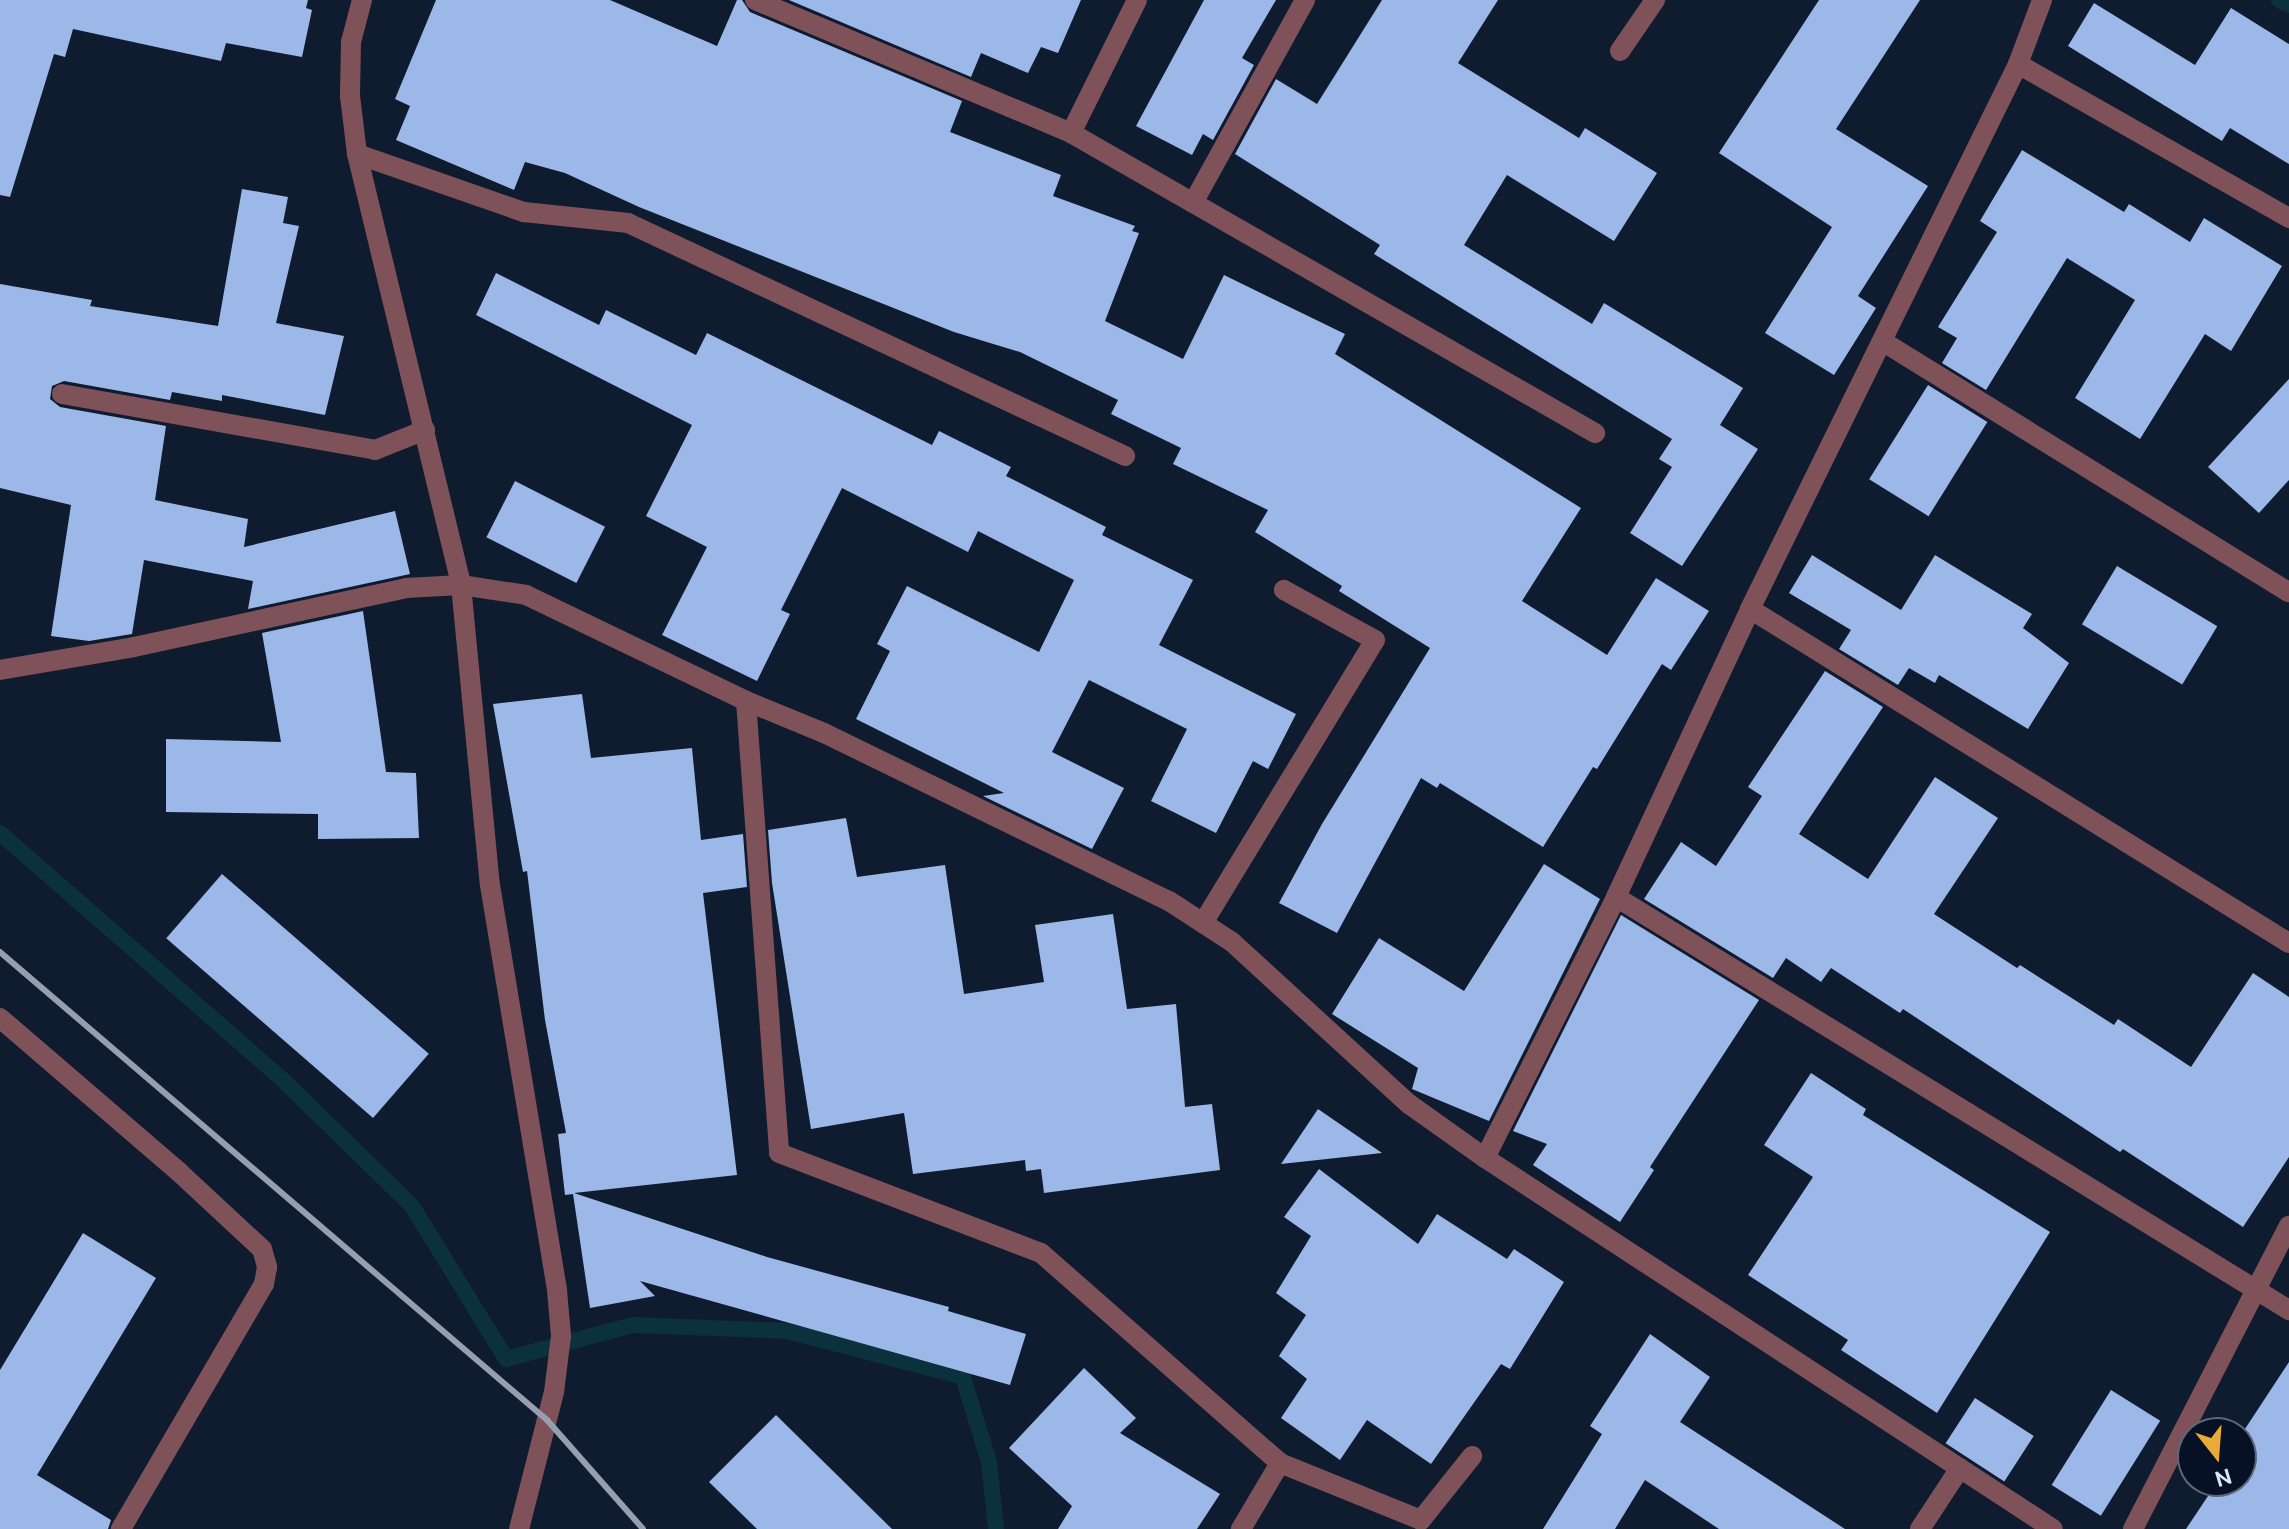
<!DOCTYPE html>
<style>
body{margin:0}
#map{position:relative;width:2289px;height:1529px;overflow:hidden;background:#0f1b2f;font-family:Ubuntu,sans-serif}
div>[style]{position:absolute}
.stream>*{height:16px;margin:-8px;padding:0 8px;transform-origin:8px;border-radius:8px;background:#0b323c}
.building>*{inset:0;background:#9bb8e9;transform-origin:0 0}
.minor>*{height:20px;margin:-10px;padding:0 10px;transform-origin:10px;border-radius:10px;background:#7f5259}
.rail>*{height:6px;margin:-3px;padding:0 3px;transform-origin:3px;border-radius:3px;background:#969fb0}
span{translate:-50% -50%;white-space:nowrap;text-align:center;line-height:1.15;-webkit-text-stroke:8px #071125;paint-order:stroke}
.north{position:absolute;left:2177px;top:1417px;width:80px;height:80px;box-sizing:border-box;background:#071125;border:2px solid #5d6678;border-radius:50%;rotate:163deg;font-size:22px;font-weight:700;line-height:32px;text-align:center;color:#dee6f4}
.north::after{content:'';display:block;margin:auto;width:28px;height:36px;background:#e9aa38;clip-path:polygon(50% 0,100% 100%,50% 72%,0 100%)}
</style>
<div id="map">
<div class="stream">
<i style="left:2279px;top:0;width:11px;rotate:27deg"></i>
<i style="left:0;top:833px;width:378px;rotate:41.1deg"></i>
<i style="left:285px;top:1082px;width:177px;rotate:44.3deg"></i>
<i style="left:412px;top:1206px;width:180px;rotate:58.4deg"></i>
<i style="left:506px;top:1359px;width:131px;rotate:-15deg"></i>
<i style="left:633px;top:1325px;width:154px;rotate:2.2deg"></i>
<i style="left:787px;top:1331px;width:182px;rotate:14.6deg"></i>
<i style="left:963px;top:1377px;width:89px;rotate:73deg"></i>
<i style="left:989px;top:1462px;width:67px;rotate:84deg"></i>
</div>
<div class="building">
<i style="clip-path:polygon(0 0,308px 0,306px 8px,312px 10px,302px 57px,226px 43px,221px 61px,73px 29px,65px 57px,54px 54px,10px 197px,0 195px)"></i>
<i style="clip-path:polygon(436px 0,610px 0,717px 46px,737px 0,742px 0,750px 12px,962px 101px,950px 132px,1061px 175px,1053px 196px,1135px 226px,1132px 231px,1139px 233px,1105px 321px,1183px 359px,1224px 275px,1345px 334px,1335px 354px,1581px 508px,1522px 601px,1607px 655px,1656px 578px,1709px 611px,1671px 670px,1662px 664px,1597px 769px,1593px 767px,1543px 847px,1440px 783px,1437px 788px,1421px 778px,1337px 933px,1279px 903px,1322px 824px,1430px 648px,1339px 591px,1342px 586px,1255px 532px,1268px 510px,1173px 464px,1181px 448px,1111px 414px,1118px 400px,1020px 352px,954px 332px,639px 207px,565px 173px,525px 162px,514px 190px,396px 140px,410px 106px,395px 99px)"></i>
<i style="clip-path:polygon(789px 0,1081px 0,1058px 53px,1041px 47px,1028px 73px,981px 53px,971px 77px)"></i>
<i style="clip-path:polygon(1204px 0,1276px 0,1242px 58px,1254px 65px,1213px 140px,1203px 134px,1192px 155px,1136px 126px)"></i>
<i style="clip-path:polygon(1382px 0,1498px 0,1458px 63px,1579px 138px,1585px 128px,1657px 173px,1614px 241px,1507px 175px,1464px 245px,1592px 324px,1604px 303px,1743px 388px,1720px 425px,1758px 449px,1682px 566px,1630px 533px,1672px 467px,1659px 459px,1672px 439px,1374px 254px,1380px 245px,1235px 154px,1276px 79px,1317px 104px)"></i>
<i style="clip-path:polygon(1819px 0,1920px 0,1836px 129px,1928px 186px,1858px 296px,1876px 308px,1834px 375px,1765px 333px,1832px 227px,1719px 153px)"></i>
<i style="clip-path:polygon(2094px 3px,2195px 65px,2231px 8px,2289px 44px,2289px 164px,2230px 128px,2222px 141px,2068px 46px)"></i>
<i style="clip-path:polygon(2022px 150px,2124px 212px,2129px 204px,2190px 242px,2204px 218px,2282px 266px,2231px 351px,2205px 334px,2140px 439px,2075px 398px,2135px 300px,2067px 258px,1986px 390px,1942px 363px,1957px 338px,1938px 327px,1997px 232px,1980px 221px)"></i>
<i style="clip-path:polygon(242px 189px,288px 197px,283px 223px,299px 226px,276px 323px,344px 336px,325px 415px,222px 395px,222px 401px,172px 392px,170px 400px,64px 381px,52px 386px,50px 399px,60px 407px,166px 426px,155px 500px,248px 519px,244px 547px,395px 511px,410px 574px,248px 609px,253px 581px,144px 560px,132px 634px,89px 641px,51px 636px,71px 505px,0 488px,0 284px,92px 300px,90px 306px,218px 326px)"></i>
<i style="clip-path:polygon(496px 273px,599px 325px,606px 310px,696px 355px,707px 333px,932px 445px,939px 431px,1011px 467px,1006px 476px,1106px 527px,1102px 535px,1193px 580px,1159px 645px,1296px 714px,1268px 769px,1253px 761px,1216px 833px,1151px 801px,1187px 729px,1089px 680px,1052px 752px,1124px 788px,1092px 849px,983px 796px,1004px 793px,856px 719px,890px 651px,877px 644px,907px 586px,1039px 652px,1074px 580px,978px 531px,968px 552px,842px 488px,781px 610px,790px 614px,757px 681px,662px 635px,707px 547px,646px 516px,692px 425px,476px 315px)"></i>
<i style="clip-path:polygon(2289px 379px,2289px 480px,2259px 513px,2208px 467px)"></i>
<i style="left:1928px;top:385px;width:70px;height:111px;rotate:32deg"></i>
<i style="left:515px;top:481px;width:101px;height:63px;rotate:27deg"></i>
<i style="clip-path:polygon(1812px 555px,1901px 610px,1935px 555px,2032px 614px,2023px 628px,2069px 663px,2028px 729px,1939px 675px,1935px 683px,1909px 668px,1898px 685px,1839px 649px,1851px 630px,1789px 593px)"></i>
<i style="left:2117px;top:566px;width:117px;height:68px;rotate:31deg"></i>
<i style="clip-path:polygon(363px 611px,386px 772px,416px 773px,419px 838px,318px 839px,318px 814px,166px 812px,166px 739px,281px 742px,262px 633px)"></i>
<i style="clip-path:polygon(1825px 671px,1883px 707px,1799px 834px,1868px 879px,1935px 777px,1998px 818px,1934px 914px,2017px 968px,2020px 965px,2114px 1025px,2118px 1019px,2191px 1067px,2253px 973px,2289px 997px,2289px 1157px,2243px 1227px,2123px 1149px,2120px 1152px,1903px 1009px,1900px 1013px,1831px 968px,1821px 982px,1786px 958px,1773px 978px,1644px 899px,1681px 842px,1716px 866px,1762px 796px,1748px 787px)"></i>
<i style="clip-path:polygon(582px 694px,591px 758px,692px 748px,701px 840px,743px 834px,747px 887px,703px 893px,737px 1175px,574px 1193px,767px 1257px,949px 1307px,948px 1311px,1026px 1334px,1010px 1385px,640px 1281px,655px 1296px,590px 1308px,573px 1194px,565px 1195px,558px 1134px,566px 1133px,545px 1020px,527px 871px,523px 872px,493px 704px)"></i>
<i style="clip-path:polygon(846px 818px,857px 877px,945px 865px,964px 994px,1044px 982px,1035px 925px,1113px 914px,1127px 1009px,1176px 1004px,1185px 1107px,1212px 1104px,1220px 1170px,1044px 1193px,1041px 1169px,1026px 1171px,1025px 1160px,913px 1174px,904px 1113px,811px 1129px,772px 883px,768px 830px)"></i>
<i style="clip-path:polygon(1544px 864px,1600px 899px,1489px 1121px,1412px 1089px,1418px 1068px,1332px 1014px,1379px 938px,1464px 991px)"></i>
<i style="left:222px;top:874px;width:274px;height:85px;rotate:41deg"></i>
<i style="clip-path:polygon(1621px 915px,1759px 1000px,1650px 1167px,1654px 1170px,1620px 1222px,1533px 1165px,1547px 1144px,1513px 1131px)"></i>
<i style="clip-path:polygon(1811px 1073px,1866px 1109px,1863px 1115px,2050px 1232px,1937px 1413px,1841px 1350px,1848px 1340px,1748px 1275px,1813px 1177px,1764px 1145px)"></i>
<i style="clip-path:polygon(1318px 1109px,1382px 1153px,1281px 1164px)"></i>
<i style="clip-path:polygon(1319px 1169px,1418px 1244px,1437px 1214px,1507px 1259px,1514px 1249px,1564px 1282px,1510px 1369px,1501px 1364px,1431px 1464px,1367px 1420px,1340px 1460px,1281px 1418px,1307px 1379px,1279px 1356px,1306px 1315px,1276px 1293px,1311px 1236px,1284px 1217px)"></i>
<i style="clip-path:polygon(83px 1233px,156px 1278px,37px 1475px,111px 1520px,108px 1529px,0 1529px,0 1370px)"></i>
<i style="clip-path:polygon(1650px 1334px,1710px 1377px,1680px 1422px,1845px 1529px,1719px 1529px,1645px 1480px,1615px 1529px,1543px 1529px,1602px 1434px,1590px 1426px)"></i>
<i style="clip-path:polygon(2289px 1362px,2289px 1529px,2186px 1529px,2218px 1481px,2241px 1481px,2241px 1435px)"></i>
<i style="clip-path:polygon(1084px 1368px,1136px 1418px,1120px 1433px,1220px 1494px,1197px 1529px,1058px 1529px,1072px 1506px,1009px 1448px)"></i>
<i style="left:2111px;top:1390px;width:58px;height:112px;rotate:32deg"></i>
<i style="left:1975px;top:1398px;width:70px;height:54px;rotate:33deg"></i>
<i style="clip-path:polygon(776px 1415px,892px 1529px,757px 1529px,709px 1482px)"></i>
</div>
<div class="minor">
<i style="left:362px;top:0;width:43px;rotate:104.7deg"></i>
<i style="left:351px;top:42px;width:54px;rotate:91.1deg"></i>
<i style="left:350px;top:96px;width:58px;rotate:83.1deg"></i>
<i style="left:357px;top:154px;width:443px;rotate:76.4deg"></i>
<i style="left:461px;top:585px;width:301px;rotate:84.5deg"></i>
<i style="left:490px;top:885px;width:411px;rotate:80.6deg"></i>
<i style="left:557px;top:1290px;width:46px;rotate:85deg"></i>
<i style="left:561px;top:1336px;width:56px;rotate:97.1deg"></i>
<i style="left:554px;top:1392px;width:141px;rotate:104.3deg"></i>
<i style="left:755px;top:0;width:343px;rotate:22.8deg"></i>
<i style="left:1071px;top:133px;width:148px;rotate:-63.6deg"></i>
<i style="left:1620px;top:51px;width:62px;rotate:-55.5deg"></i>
<i style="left:2018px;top:64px;width:68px;rotate:-69.4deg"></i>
<i style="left:1071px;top:133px;width:604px;rotate:29.79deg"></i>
<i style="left:357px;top:154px;width:177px;rotate:19.2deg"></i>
<i style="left:524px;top:212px;width:105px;rotate:6deg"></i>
<i style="left:628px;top:223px;width:549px;rotate:25.12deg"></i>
<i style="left:1193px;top:203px;width:232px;rotate:-61.1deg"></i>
<i style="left:1882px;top:341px;width:478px;rotate:31.7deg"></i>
<i style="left:62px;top:394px;width:318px;rotate:10.1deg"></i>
<i style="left:375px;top:450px;width:54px;rotate:-21.8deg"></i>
<i style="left:1750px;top:609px;width:634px;rotate:31.79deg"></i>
<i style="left:0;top:670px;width:136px;rotate:-9.7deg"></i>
<i style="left:134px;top:647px;width:278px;rotate:-12.2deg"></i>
<i style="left:406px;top:588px;width:55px;rotate:-3.1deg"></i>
<i style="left:461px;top:585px;width:66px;rotate:8.7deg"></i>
<i style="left:526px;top:595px;width:244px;rotate:25.7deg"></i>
<i style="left:746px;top:701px;width:84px;rotate:22.3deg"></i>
<i style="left:824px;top:733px;width:384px;rotate:26deg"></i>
<i style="left:1169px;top:901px;width:75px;rotate:33.1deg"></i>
<i style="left:1232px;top:942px;width:240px;rotate:42.5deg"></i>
<i style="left:1409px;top:1104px;width:93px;rotate:35.4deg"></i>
<i style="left:1485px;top:1158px;width:678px;rotate:33.15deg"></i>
<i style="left:746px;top:701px;width:453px;rotate:85.8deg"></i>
<i style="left:779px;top:1153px;width:280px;rotate:20.9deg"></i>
<i style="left:1041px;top:1253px;width:318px;rotate:41.3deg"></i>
<i style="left:1280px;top:1463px;width:77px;rotate:120.6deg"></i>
<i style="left:1616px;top:897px;width:790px;rotate:31.54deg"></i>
<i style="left:1203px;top:923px;width:331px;rotate:-58.7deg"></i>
<i style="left:1375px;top:640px;width:104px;rotate:-151.2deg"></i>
<i style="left:0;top:1018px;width:236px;rotate:40.7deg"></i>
<i style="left:179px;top:1172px;width:113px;rotate:42.9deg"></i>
<i style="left:262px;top:1249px;width:19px;rotate:74deg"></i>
<i style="left:267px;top:1267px;width:17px;rotate:100deg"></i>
<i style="left:264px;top:1284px;width:284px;rotate:120.3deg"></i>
<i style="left:1485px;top:1158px;width:292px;rotate:-63.3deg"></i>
<i style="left:1616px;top:897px;width:318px;rotate:-65deg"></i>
<i style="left:1750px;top:609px;width:607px;rotate:-63.81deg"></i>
<i style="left:2018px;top:64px;width:312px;rotate:29.6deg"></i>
<i style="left:1280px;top:1463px;width:152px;rotate:22deg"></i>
<i style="left:1421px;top:1520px;width:82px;rotate:-51.4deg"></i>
<i style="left:1920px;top:1529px;width:73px;rotate:-56.7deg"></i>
<i style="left:2133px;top:1529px;width:341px;rotate:-62.8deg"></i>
</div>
<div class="rail">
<i style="left:0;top:952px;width:720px;rotate:40.55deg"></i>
<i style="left:547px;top:1420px;width:145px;rotate:48.6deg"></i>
</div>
<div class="north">N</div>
</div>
